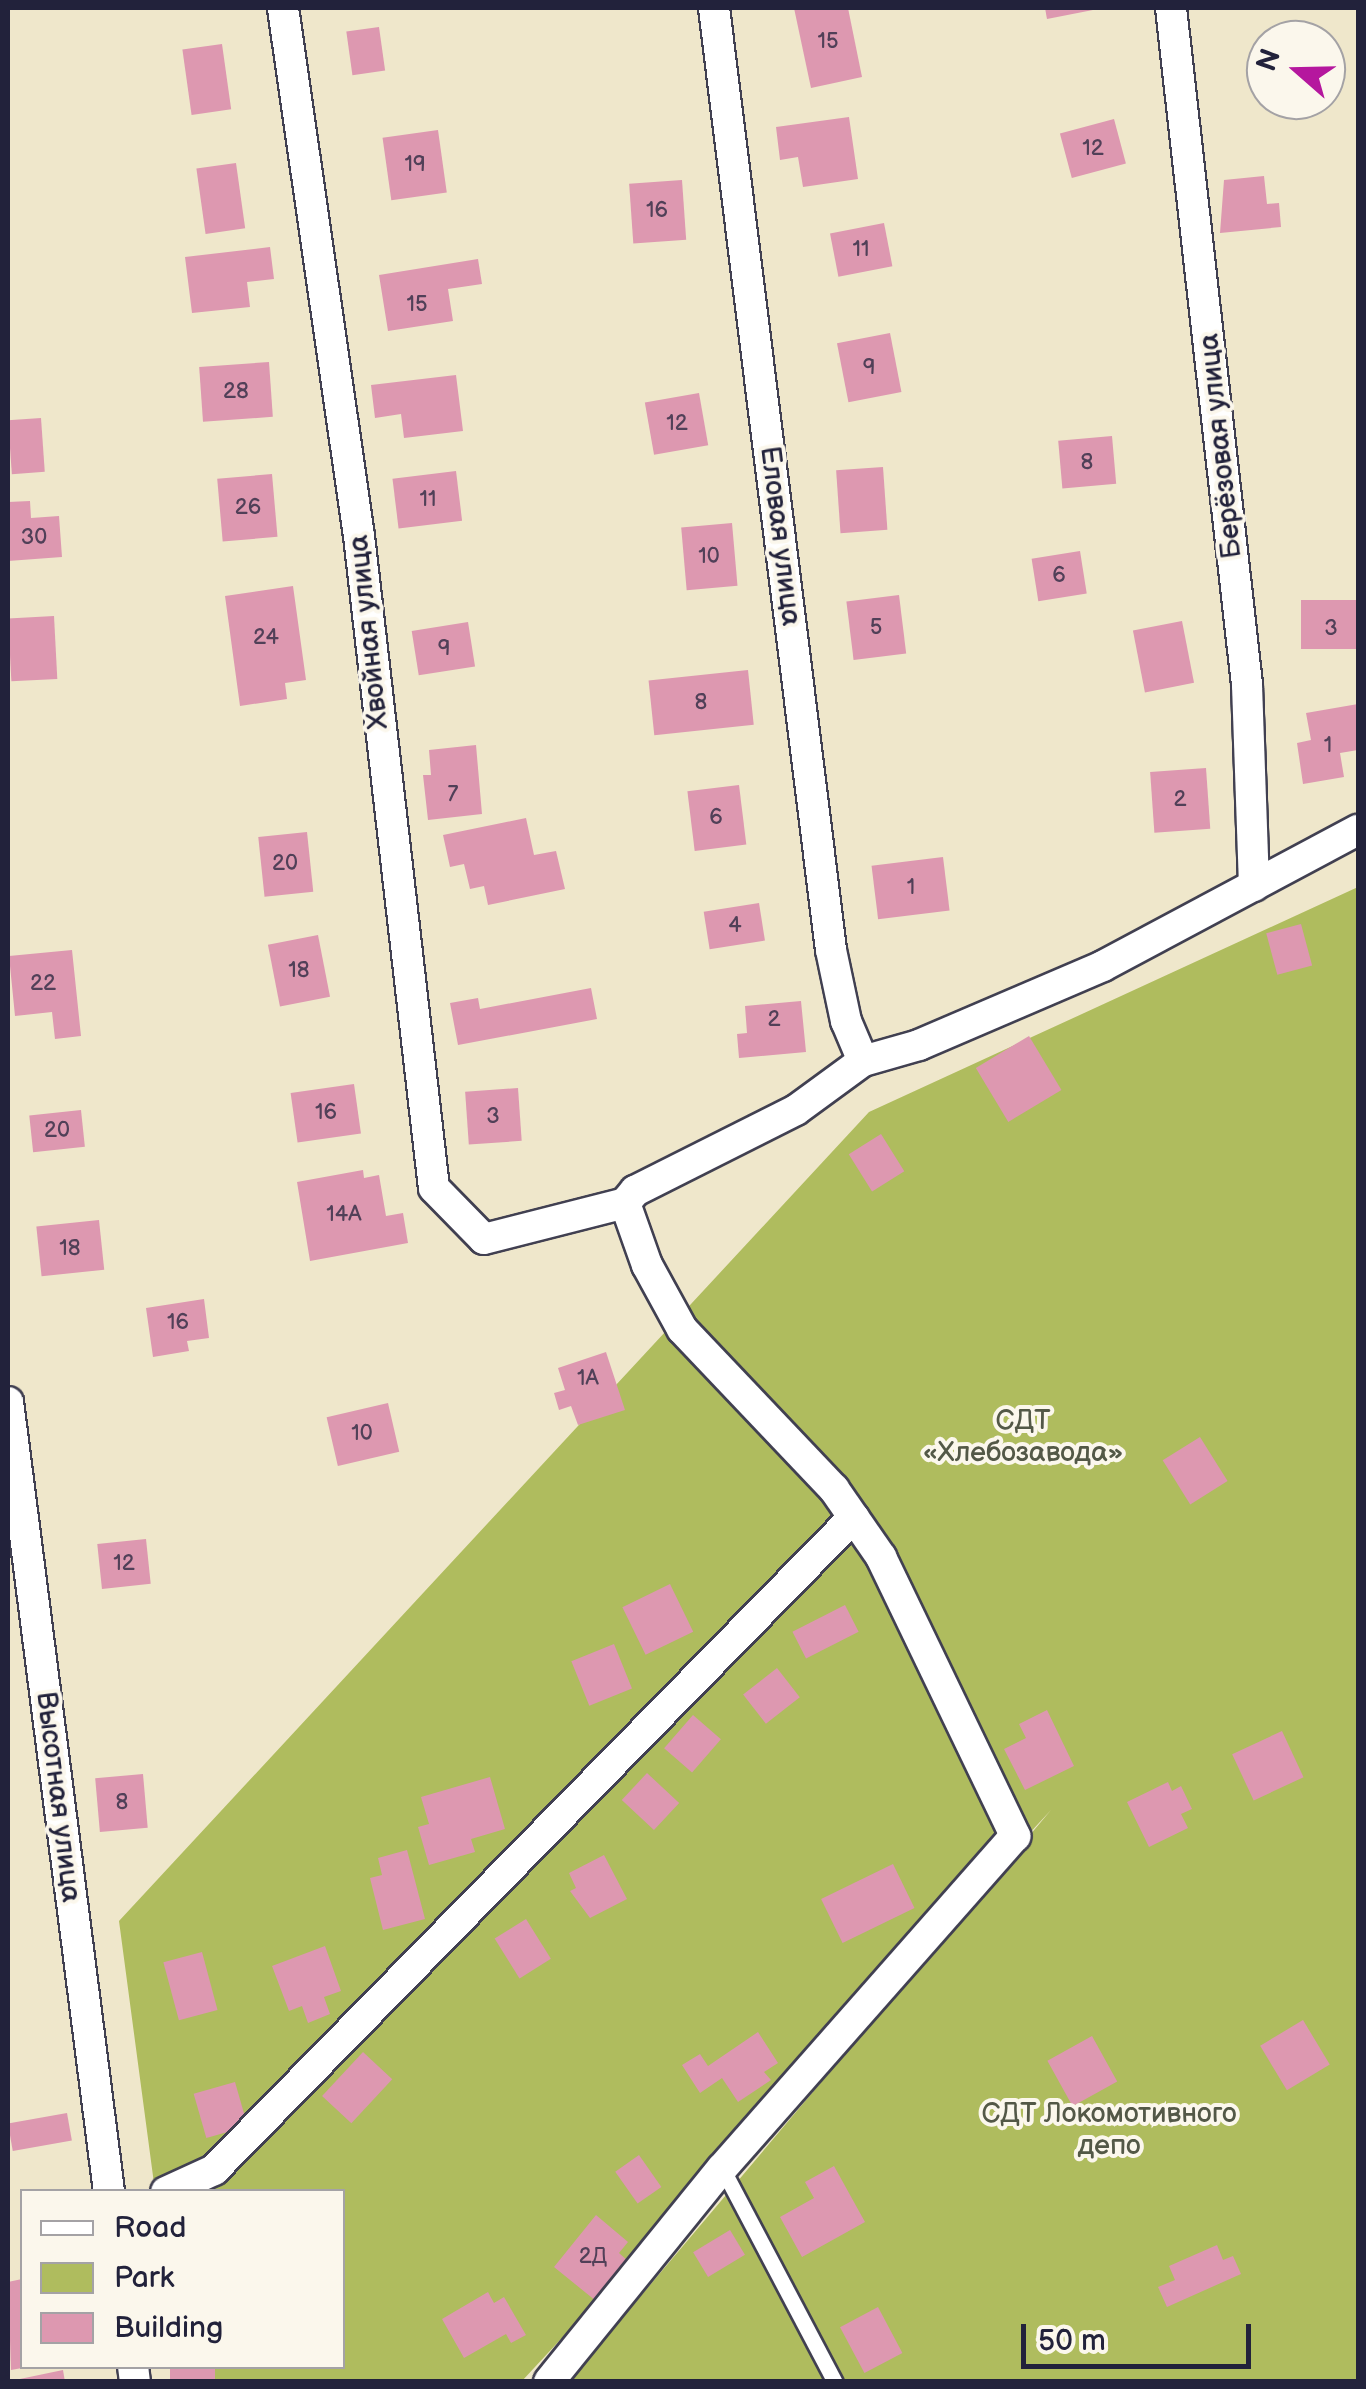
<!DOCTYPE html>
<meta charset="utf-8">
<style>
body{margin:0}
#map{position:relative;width:1366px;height:2389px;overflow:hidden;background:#efe7cb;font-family:"Balsamiq Sans",sans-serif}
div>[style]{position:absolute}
.green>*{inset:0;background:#afbc5e}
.building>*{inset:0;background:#dd98b0;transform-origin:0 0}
.roads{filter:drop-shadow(2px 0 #414051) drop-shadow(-2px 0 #414051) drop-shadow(0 2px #414051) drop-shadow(0 -2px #414051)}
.service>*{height:15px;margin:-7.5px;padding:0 7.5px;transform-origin:7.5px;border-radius:7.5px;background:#fff}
.minor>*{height:30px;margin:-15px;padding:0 15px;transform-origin:15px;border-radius:15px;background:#fff}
span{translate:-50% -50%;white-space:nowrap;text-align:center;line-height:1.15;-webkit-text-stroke:8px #fbf7ec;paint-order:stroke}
.number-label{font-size:22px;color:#514058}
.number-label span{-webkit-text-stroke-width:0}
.street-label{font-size:28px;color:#22223b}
.park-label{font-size:28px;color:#535847}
.frame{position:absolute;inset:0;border:10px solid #22223b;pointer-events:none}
.legend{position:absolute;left:20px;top:2189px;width:325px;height:180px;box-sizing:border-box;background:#fbf7ec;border:2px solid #a4a2a5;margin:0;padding:12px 18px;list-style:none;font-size:30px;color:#22223b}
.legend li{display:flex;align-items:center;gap:20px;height:50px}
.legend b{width:50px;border:2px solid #a4a2a5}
.north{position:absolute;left:1246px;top:20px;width:100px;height:100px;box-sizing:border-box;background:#fbf7ec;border:2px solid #a4a2a5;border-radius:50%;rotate:290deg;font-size:28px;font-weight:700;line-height:40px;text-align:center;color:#22223b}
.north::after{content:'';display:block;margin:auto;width:35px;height:45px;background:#b5179e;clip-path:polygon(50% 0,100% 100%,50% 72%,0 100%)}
.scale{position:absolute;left:1021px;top:2324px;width:230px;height:45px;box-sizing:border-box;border:5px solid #22223b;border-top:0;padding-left:12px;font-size:30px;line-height:35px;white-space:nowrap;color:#22223b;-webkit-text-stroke:8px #fbf7ec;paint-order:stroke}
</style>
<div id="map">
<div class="green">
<i style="clip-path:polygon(1358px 887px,1358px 2381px,569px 2381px,1051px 1810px,522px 2381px,180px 2381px,178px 2367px,342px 2366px,342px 2192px,155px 2191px,119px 1921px,869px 1112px)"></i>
</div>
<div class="building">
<i style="clip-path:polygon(794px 8px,848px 8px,862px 77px,811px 88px)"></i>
<i style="clip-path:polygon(1045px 8px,1098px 8px,1098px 9px,1047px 19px)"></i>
<i style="left:379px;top:27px;width:44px;height:33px;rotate:82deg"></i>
<i style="left:222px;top:44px;width:66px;height:40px;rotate:82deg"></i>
<i style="clip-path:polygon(849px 117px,858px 179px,803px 187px,798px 157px,780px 160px,776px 127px)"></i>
<i style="left:1114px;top:119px;width:46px;height:56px;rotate:75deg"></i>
<i style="left:438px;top:130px;width:63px;height:56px;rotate:82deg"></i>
<i style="left:236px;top:163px;width:66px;height:40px;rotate:82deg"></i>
<i style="clip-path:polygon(1264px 176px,1267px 204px,1279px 203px,1281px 227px,1220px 233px,1224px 180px)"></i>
<i style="left:682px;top:180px;width:60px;height:53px;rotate:86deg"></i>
<i style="left:884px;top:223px;width:44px;height:55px;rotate:79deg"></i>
<i style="clip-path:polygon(270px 247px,274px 279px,247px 282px,250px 307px,192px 313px,185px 257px)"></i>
<i style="clip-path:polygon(478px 259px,482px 284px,448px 289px,453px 321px,388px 331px,379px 275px)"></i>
<i style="left:890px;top:333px;width:60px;height:54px;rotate:79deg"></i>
<i style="left:269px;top:362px;width:55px;height:70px;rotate:86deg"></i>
<i style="clip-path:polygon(456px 375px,463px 431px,404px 438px,401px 414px,375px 418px,371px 385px)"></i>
<i style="left:699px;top:393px;width:53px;height:55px;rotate:80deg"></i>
<i style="left:41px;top:418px;width:54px;height:33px;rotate:86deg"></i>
<i style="left:1112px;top:436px;width:48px;height:54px;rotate:85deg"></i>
<i style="left:883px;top:467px;width:63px;height:47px;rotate:86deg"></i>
<i style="left:456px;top:471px;width:50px;height:64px;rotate:83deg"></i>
<i style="left:272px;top:474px;width:63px;height:55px;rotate:85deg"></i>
<i style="clip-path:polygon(30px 501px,31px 518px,59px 516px,62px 557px,8px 561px,8px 502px)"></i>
<i style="left:732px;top:523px;width:63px;height:51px;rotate:85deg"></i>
<i style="left:1080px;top:551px;width:43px;height:49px;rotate:81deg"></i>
<i style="clip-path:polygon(293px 586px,306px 680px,285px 683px,287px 699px,240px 706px,225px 596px)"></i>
<i style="left:899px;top:595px;width:59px;height:53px;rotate:83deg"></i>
<i style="left:1358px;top:600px;width:49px;height:57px;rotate:90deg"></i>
<i style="left:54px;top:616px;width:63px;height:46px;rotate:87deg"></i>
<i style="left:1182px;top:621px;width:63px;height:50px;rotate:79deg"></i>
<i style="left:468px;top:622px;width:45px;height:57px;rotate:81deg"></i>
<i style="left:748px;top:670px;width:55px;height:100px;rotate:84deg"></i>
<i style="clip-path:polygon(1358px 704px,1358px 750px,1340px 753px,1344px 777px,1303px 784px,1297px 743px,1311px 740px,1306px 713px)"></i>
<i style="clip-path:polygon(476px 745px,482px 814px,428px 820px,423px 775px,431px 775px,429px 750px)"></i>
<i style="left:1206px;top:768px;width:61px;height:56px;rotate:86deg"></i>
<i style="left:739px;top:785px;width:60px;height:52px;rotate:83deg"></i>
<i style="clip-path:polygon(526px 818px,534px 855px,556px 851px,565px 889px,488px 905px,484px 886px,470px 889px,464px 864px,450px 867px,443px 835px)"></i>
<i style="left:307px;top:832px;width:60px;height:49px;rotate:84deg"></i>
<i style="left:943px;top:857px;width:54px;height:72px;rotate:83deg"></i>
<i style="left:759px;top:903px;width:38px;height:56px;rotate:81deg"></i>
<i style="left:1301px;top:924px;width:43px;height:36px;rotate:75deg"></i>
<i style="left:318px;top:935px;width:63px;height:51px;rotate:79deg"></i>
<i style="clip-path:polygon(72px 950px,81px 1036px,55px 1039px,52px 1012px,15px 1016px,9px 956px)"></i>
<i style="clip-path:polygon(591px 988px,597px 1019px,458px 1045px,450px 1003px,478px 998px,480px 1009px)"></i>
<i style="clip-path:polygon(801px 1001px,806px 1052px,739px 1058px,737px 1034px,747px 1033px,745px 1006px)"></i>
<i style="left:1029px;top:1036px;width:63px;height:62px;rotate:59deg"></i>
<i style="left:354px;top:1084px;width:50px;height:64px;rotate:82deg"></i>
<i style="left:518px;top:1088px;width:53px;height:53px;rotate:86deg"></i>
<i style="left:81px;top:1110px;width:37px;height:52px;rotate:84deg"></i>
<i style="left:881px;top:1134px;width:44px;height:38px;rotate:58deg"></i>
<i style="clip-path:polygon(363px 1170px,364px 1178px,379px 1175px,386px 1216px,403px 1213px,408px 1243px,310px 1261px,297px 1182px)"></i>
<i style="left:99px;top:1220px;width:50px;height:63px;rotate:84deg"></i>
<i style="clip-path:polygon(204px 1299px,209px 1338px,187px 1341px,189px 1351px,153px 1357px,146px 1308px)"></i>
<i style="clip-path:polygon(606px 1352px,625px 1410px,578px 1425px,571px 1406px,559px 1410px,554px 1393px,565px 1390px,558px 1368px)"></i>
<i style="left:388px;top:1403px;width:50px;height:63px;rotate:77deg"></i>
<i style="left:1200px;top:1437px;width:52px;height:44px;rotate:58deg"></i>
<i style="left:146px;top:1539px;width:45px;height:49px;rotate:84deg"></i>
<i style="left:670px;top:1584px;width:53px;height:53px;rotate:64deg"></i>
<i style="left:845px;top:1605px;width:30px;height:59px;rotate:63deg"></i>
<i style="left:614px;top:1644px;width:48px;height:46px;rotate:68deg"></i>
<i style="left:777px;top:1668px;width:37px;height:43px;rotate:52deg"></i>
<i style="clip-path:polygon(1047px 1710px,1074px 1766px,1025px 1790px,1004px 1749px,1026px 1738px,1019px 1724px)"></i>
<i style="left:693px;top:1715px;width:37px;height:44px;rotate:41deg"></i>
<i style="left:1282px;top:1731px;width:51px;height:55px;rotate:65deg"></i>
<i style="left:647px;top:1773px;width:44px;height:37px;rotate:43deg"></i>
<i style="left:143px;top:1774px;width:54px;height:48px;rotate:85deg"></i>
<i style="clip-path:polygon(490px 1777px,505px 1829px,471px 1839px,475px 1852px,429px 1865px,418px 1827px,429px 1824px,421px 1797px)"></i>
<i style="clip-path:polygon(1168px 1782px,1172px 1791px,1181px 1786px,1192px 1809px,1181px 1814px,1188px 1828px,1149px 1847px,1127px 1802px)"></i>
<i style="clip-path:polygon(407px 1850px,425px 1919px,383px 1930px,370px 1878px,382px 1875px,378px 1858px)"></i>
<i style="clip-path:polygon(604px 1855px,627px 1899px,590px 1918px,570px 1891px,576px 1888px,569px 1873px)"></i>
<i style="left:893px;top:1864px;width:49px;height:80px;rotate:64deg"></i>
<i style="left:526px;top:1919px;width:47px;height:37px;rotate:58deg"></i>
<i style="clip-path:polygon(325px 1946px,341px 1991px,324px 1997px,330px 2014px,308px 2023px,302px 2006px,289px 2011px,272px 1966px)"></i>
<i style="left:202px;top:1952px;width:60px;height:40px;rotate:75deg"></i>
<i style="left:1303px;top:2020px;width:52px;height:50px;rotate:59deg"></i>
<i style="clip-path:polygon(758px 2032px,778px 2063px,764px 2072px,771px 2080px,738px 2102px,722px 2078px,700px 2093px,682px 2065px,700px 2054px,708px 2066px)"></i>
<i style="left:1092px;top:2036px;width:52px;height:51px;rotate:61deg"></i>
<i style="left:363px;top:2052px;width:40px;height:60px;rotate:43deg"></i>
<i style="left:235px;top:2082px;width:46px;height:43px;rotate:74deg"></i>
<i style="left:67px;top:2113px;width:28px;height:60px;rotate:80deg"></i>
<i style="left:639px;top:2155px;width:39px;height:29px;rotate:55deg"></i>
<i style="clip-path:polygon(834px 2166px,865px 2222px,802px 2257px,780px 2217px,814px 2198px,805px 2182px)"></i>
<i style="clip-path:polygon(596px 2215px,628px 2242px,619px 2253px,628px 2261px,596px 2301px,554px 2267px)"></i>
<i style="left:730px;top:2230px;width:29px;height:43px;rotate:59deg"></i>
<i style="clip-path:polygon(1217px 2245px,1223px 2260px,1233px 2256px,1241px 2274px,1167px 2307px,1158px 2287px,1175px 2280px,1169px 2266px)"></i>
<i style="clip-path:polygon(22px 2279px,22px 2368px,11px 2370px,8px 2282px)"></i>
<i style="clip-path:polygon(488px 2292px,494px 2303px,504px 2297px,526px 2335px,511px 2343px,506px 2334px,464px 2358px,442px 2319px)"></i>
<i style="left:878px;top:2307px;width:52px;height:43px;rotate:62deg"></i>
<i style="left:170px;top:2366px;width:45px;height:16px"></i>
<i style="clip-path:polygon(63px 2370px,65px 2382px,15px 2382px,15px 2380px)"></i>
</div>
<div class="roads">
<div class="service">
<i style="left:722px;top:2168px;width:242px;rotate:62.2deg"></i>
</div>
<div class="minor">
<i style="left:283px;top:8px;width:533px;rotate:81.81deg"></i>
<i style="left:359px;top:536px;width:656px;rotate:83.44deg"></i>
<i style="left:434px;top:1188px;width:71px;rotate:45.6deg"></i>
<i style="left:484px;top:1239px;width:146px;rotate:-14.3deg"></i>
<i style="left:625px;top:1203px;width:66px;rotate:70.5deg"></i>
<i style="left:647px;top:1265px;width:73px;rotate:61.3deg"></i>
<i style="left:682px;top:1329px;width:221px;rotate:46.5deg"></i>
<i style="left:834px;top:1489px;width:83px;rotate:55.3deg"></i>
<i style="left:881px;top:1557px;width:310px;rotate:64.3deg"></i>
<i style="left:1015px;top:1836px;width:443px;rotate:131.4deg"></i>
<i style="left:722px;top:2168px;width:275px;rotate:129deg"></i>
<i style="left:714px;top:8px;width:949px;rotate:82.92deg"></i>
<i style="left:831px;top:950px;width:73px;rotate:78.1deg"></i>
<i style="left:846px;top:1021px;width:43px;rotate:67deg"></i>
<i style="left:1171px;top:8px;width:681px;rotate:83.59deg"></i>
<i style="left:1247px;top:685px;width:201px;rotate:88deg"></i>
<i style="left:625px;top:1203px;width:16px;rotate:-50deg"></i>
<i style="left:635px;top:1191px;width:180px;rotate:-26.7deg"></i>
<i style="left:796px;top:1110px;width:83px;rotate:-36.2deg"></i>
<i style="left:863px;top:1061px;width:58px;rotate:-15.9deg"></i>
<i style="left:919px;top:1045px;width:200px;rotate:-23.2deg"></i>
<i style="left:1103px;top:966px;width:289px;rotate:-28.1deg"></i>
<i style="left:8px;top:1402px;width:796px;rotate:82.71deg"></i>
<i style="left:166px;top:2192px;width:53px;rotate:-24.6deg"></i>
<i style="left:214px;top:2170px;width:914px;rotate:-45.58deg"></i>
<i style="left:133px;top:2366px;width:16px;rotate:83deg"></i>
</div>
</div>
<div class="number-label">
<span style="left:828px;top:42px">15</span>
<span style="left:1093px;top:149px">12</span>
<span style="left:415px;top:165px">19</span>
<span style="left:657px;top:211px">16</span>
<span style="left:861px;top:250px">11</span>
<span style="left:417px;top:305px">15</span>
<span style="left:869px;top:368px">9</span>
<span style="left:236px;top:392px">28</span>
<span style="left:677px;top:424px">12</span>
<span style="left:1087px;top:463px">8</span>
<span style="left:428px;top:500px">11</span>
<span style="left:248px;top:508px">26</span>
<span style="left:34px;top:538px">30</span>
<span style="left:709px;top:557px">10</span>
<span style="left:1059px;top:576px">6</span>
<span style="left:876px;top:628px">5</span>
<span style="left:1331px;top:629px">3</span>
<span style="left:266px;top:638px">24</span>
<span style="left:444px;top:649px">9</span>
<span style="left:701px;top:703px">8</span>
<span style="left:1328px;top:746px">1</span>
<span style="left:453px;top:795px">7</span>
<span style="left:1180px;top:800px">2</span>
<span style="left:716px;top:818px">6</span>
<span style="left:285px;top:864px">20</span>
<span style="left:911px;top:888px">1</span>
<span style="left:735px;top:926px">4</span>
<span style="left:299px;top:971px">18</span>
<span style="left:43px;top:984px">22</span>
<span style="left:774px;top:1020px">2</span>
<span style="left:326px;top:1113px">16</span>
<span style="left:493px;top:1117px">3</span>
<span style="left:57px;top:1131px">20</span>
<span style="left:344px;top:1215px">14А</span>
<span style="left:70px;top:1249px">18</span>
<span style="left:178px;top:1323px">16</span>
<span style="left:588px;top:1379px">1А</span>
<span style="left:362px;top:1434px">10</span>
<span style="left:124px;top:1564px">12</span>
<span style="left:122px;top:1803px">8</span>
<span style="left:593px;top:2257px">2Д</span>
</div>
<div class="street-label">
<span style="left:1221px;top:446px;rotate:-96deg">Берёзовая улица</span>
<span style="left:780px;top:536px;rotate:83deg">Еловая улица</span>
<span style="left:369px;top:632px;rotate:-96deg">Хвойная улица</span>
<span style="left:58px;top:1797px;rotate:83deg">Высотная улица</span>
</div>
<div class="park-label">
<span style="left:1023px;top:1437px">СДТ<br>«Хлебозавода»</span>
<span style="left:1109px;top:2130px">СДТ Локомотивного<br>депо</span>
</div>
<div class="frame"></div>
<ul class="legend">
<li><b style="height:12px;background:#fff"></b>Road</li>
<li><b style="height:28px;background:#afbc5e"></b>Park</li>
<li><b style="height:28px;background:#dd98b0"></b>Building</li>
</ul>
<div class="north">N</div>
<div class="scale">50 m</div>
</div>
